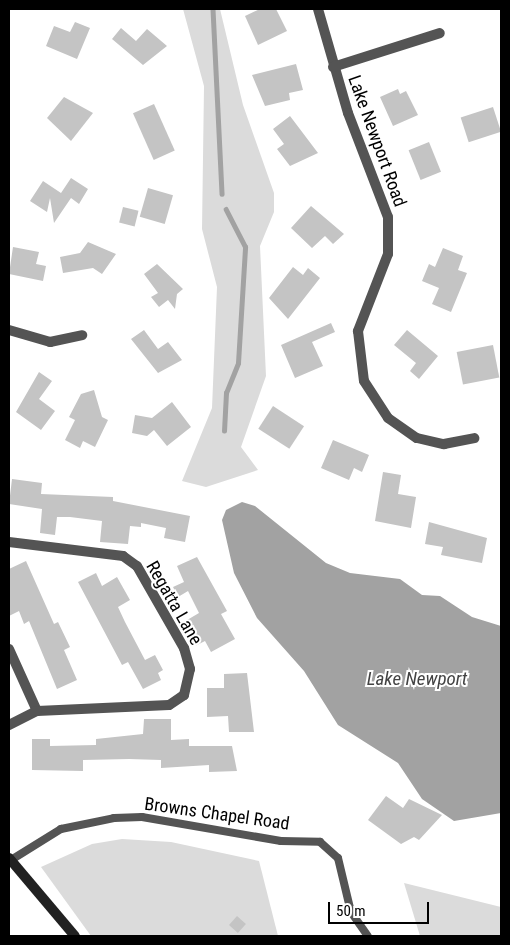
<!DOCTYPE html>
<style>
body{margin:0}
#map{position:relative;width:510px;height:945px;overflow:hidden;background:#fff;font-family:"Roboto Condensed",sans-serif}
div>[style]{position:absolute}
.green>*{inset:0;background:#dbdbdb}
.water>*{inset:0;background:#a2a2a2}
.stream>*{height:4.5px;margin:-2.25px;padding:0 2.25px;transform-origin:2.25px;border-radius:2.25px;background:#a2a2a2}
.building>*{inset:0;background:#c4c4c4;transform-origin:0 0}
.lane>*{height:8px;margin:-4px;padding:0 4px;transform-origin:4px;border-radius:4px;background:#545454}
.street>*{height:10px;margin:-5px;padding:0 5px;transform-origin:5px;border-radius:5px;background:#545454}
.secondary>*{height:10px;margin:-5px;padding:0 5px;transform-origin:5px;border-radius:5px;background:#212121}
span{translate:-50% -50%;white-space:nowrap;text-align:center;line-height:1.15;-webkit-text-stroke:4px #fff;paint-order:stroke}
.street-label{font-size:18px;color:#000}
.water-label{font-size:19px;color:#434343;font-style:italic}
.frame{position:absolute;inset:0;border:10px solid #000;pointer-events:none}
.scale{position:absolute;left:328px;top:902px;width:101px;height:22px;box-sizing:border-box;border:2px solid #000;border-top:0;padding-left:6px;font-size:15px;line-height:18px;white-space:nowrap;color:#000;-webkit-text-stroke:4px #fff;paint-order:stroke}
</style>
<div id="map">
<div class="green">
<i style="clip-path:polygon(183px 9px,220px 9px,243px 105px,274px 193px,274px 212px,260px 246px,266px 376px,241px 447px,258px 470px,206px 487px,182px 481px,212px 408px,217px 287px,202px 229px,204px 86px)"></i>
<i style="clip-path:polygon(122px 839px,171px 842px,259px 861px,278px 936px,91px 936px,41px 867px,92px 844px)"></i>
<i style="clip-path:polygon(404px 883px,501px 907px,501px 936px,420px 936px)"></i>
</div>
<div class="water">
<i style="clip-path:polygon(242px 502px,255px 506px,326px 563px,350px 573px,400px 579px,422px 595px,440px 596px,472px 617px,501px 626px,501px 813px,454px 821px,422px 799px,398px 763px,338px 725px,304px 671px,257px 618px,234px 573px,222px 520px,226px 510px)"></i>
</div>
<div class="stream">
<i style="left:213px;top:9px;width:185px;rotate:87.2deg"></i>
<i style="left:224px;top:431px;width:38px;rotate:-87deg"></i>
<i style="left:226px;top:393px;width:32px;rotate:-68deg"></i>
<i style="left:238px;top:363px;width:116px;rotate:-86.5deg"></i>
<i style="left:245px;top:247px;width:42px;rotate:-117.2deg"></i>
</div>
<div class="building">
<i style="clip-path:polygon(260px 9px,276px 9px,287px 31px,258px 45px,245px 16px)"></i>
<i style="clip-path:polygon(75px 22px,90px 28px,77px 59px,46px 46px,54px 26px,70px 32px)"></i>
<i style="clip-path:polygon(121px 28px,136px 41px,147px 29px,167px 46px,143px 65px,112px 39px)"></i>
<i style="clip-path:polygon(296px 64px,303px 90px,289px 93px,290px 100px,265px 106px,252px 75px)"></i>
<i style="clip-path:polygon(398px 89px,400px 94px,406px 91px,418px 115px,393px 126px,380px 97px)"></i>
<i style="clip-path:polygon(64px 97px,93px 113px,71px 141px,47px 118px)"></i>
<i style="left:154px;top:104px;width:51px;height:23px;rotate:66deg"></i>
<i style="left:493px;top:107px;width:26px;height:34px;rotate:72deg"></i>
<i style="clip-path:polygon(290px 116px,318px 153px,290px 166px,277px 149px,284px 144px,273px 129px)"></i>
<i style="left:429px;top:142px;width:32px;height:22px;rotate:68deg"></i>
<i style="clip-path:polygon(71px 178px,88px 189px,79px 204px,71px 198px,54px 223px,50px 198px,47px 212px,30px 201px,43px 181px,61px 193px)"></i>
<i style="left:148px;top:188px;width:26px;height:30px;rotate:16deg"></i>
<i style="clip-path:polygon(311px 206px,344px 234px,333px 244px,325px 236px,312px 248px,291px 228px)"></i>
<i style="left:123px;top:207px;width:16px;height:16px;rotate:14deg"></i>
<i style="clip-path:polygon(88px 242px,116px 254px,102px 274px,93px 268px,63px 273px,60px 257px,80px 253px)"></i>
<i style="clip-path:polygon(13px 247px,39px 252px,36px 264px,46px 266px,43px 281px,9px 274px)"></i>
<i style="clip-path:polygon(443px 248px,463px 256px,458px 270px,467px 273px,451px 312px,432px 304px,439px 288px,422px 281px,429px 264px,435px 267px)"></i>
<i style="clip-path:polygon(157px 264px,183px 289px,177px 294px,175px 309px,168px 300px,159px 307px,151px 297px,158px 293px,144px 274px)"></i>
<i style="clip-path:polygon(293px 267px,303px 275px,308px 268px,320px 278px,288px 319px,269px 298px)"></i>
<i style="clip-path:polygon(331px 323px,335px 332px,312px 342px,323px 366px,295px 378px,281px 345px)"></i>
<i style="clip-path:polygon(144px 330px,158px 349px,168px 342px,182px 360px,158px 373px,131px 339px)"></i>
<i style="clip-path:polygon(407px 330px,438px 356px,419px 379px,410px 371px,416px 363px,394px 345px)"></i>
<i style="left:493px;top:345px;width:33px;height:37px;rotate:79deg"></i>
<i style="clip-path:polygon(39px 372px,52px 381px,39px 399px,55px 411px,41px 430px,16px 412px)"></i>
<i style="clip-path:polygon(94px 390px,102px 417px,108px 420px,95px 447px,83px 441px,80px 448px,65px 440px,75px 420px,69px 417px,81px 394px)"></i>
<i style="clip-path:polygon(172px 402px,191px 427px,167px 446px,154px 430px,147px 436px,132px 433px,135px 415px,152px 418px)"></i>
<i style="left:273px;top:406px;width:37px;height:27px;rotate:33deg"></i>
<i style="clip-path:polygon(333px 440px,369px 455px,362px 472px,354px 468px,349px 480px,321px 468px)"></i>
<i style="clip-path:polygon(383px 472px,401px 475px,398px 494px,416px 497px,411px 528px,375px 521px)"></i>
<i style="clip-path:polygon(12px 479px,42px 483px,41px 494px,113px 497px,113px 501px,190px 516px,185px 542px,164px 538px,166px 528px,141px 523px,141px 527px,130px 526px,128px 544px,100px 542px,102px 521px,70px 517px,57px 517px,55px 535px,40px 533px,42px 509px,9px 504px)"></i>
<i style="clip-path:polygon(429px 522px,487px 538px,482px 563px,441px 555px,443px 547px,425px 544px)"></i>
<i style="clip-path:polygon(197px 557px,227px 611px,221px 614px,235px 639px,211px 652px,205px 641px,195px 646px,182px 623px,199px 613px,188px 591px,178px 597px,173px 587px,184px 582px,177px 566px)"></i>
<i style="clip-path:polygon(26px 561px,54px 624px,58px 622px,70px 647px,64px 650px,77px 680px,57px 689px,29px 621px,24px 624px,19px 611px,9px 616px,9px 569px)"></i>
<i style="clip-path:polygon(96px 573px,102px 586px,117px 577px,130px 600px,118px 607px,125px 622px,145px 660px,155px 655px,163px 670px,158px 673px,161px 680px,143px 689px,128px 662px,122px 665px,78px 582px)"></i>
<i style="clip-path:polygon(247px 673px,254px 732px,229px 732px,228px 716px,207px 717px,207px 688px,224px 688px,224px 674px)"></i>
<i style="clip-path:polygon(144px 719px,171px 719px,171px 740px,189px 739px,189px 746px,232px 746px,237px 771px,209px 772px,209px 765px,161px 768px,161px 760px,129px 759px,83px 760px,83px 771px,32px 770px,32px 739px,50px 739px,50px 746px,96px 745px,96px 739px,143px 734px)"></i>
<i style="clip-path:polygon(386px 796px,403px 808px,409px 799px,442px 815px,419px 840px,414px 837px,401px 844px,368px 820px)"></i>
<i style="left:237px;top:916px;width:12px;height:12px;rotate:42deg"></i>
</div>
<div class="lane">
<i style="left:11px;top:860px;width:59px;rotate:-31.8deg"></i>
<i style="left:61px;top:829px;width:54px;rotate:-11.7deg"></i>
<i style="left:114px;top:818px;width:28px;rotate:-2deg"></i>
<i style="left:142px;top:817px;width:141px;rotate:9.8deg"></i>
<i style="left:281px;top:841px;width:39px;rotate:1deg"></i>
<i style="left:320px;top:842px;width:24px;rotate:42deg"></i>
<i style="left:338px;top:858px;width:56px;rotate:76.5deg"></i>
<i style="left:351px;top:912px;width:29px;rotate:55deg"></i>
</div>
<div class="street">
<i style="left:318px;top:9px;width:108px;rotate:73.9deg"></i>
<i style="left:348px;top:113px;width:111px;rotate:69deg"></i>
<i style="left:388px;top:217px;width:37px;rotate:90deg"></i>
<i style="left:388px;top:254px;width:83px;rotate:111.3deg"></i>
<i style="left:358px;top:331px;width:50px;rotate:83.2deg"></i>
<i style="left:364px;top:381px;width:44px;rotate:57deg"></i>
<i style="left:388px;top:418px;width:35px;rotate:35deg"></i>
<i style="left:417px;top:438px;width:28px;rotate:13deg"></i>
<i style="left:444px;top:444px;width:31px;rotate:-11deg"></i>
<i style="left:333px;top:67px;width:112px;rotate:-17.6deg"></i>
<i style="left:9px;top:330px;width:43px;rotate:16.3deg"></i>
<i style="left:50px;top:342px;width:33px;rotate:-12deg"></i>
<i style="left:9px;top:542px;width:115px;rotate:7deg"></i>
<i style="left:123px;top:556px;width:17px;rotate:36deg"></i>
<i style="left:137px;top:566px;width:95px;rotate:60.2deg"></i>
<i style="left:184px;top:648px;width:22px;rotate:74deg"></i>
<i style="left:190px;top:669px;width:27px;rotate:103deg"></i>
<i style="left:184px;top:695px;width:18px;rotate:146deg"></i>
<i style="left:169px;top:705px;width:132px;rotate:177.4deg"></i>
<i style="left:37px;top:711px;width:68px;rotate:-114.3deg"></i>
<i style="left:9px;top:725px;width:31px;rotate:-27deg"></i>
</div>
<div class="secondary">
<i style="left:9px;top:858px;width:102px;rotate:49.8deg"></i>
</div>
<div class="street-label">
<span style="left:377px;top:141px;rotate:70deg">Lake Newport Road</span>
<span style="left:174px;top:603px;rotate:60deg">Regatta Lane</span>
<span style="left:217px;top:814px;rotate:8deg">Browns Chapel Road</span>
</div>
<div class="water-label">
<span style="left:417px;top:679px">Lake Newport</span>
</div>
<div class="frame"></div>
<div class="scale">50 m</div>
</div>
